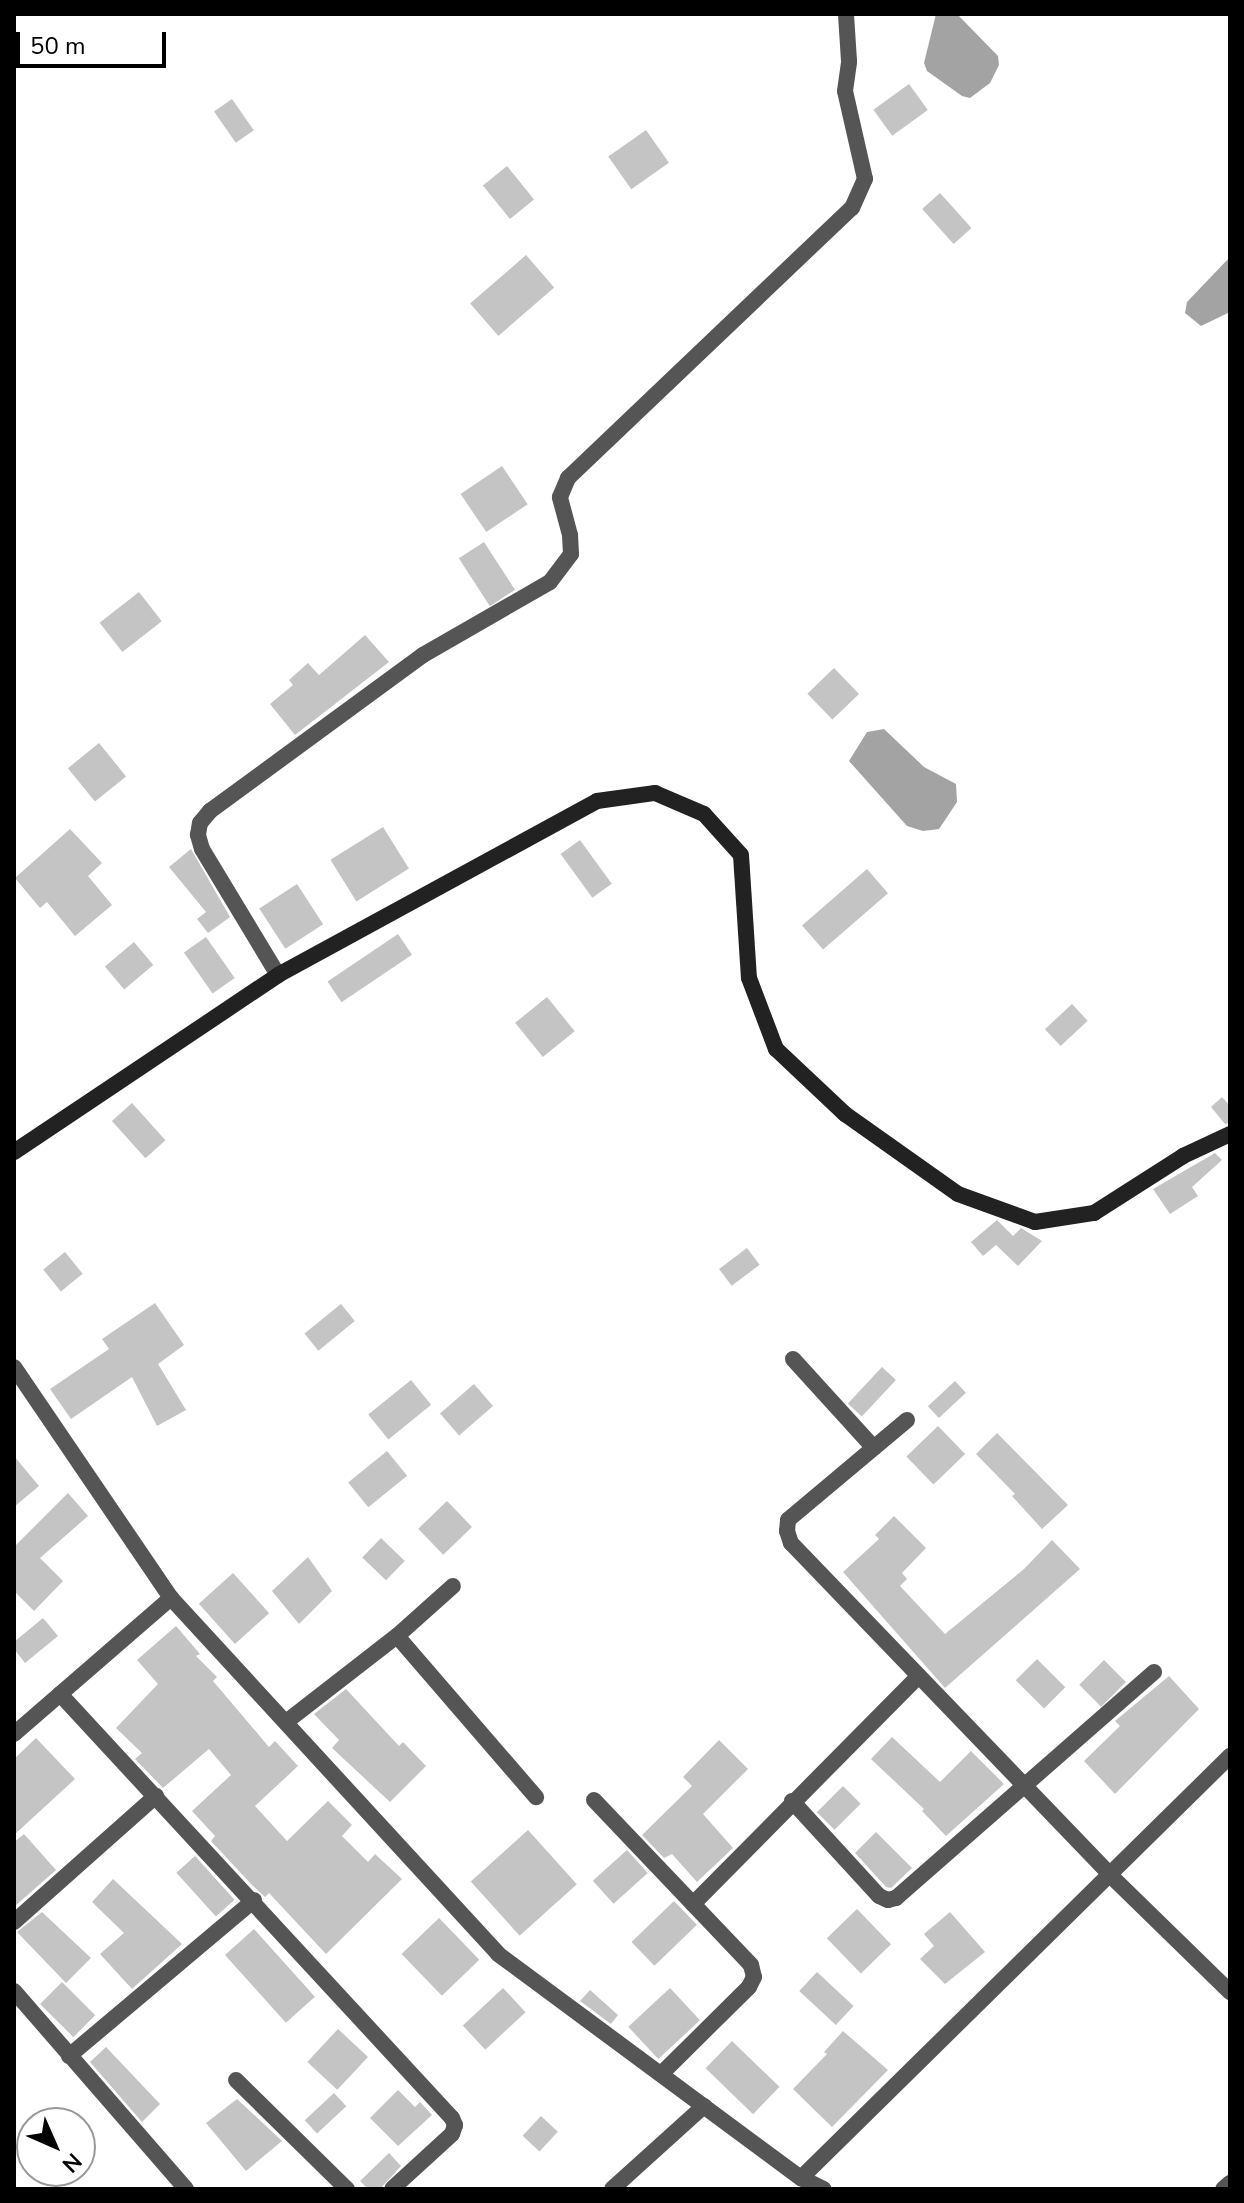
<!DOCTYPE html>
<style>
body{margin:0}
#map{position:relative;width:1244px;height:2203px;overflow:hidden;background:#fff;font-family:"Nunito Sans",sans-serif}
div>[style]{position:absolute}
.water>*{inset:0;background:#a3a3a3}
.building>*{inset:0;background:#c4c4c4;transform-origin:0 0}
.street>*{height:16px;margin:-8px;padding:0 8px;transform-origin:8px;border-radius:8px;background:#555}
.secondary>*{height:16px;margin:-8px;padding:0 8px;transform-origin:8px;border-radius:8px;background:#222}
span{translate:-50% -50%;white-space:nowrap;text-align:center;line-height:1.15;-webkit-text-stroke:7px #fff;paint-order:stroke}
.frame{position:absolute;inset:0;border:16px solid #000;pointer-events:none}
.north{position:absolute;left:16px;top:2107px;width:80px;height:80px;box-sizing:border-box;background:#fff;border:2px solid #999;border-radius:50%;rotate:135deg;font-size:22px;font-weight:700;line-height:32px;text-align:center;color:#000}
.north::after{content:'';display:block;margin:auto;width:28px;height:36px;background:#000;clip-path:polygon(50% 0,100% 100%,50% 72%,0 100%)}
.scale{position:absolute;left:16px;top:32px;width:150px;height:36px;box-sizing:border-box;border:4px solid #000;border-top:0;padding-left:10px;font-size:24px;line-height:28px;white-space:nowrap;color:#000;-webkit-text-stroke:6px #fff;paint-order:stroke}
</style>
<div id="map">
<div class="water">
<i style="clip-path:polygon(936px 14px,957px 14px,998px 56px,999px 65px,990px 83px,970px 98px,962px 96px,927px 71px,924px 63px)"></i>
<i style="clip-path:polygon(1230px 257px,1230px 312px,1201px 326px,1185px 313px,1187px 302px)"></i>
<i style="clip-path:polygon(884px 729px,924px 767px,956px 784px,957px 802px,939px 829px,923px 831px,907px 826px,849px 761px,867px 732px)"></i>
</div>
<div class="building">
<i style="left:909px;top:84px;width:32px;height:44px;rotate:54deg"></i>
<i style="left:232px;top:99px;width:38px;height:22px;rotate:55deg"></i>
<i style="left:646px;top:130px;width:40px;height:46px;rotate:55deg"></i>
<i style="left:507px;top:166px;width:43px;height:31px;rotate:51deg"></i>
<i style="left:940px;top:193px;width:47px;height:24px;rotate:48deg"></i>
<i style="left:526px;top:255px;width:43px;height:74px;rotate:49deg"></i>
<i style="left:502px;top:466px;width:46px;height:50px;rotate:56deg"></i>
<i style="left:484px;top:542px;width:57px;height:30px;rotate:57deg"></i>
<i style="left:139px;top:592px;width:37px;height:50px;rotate:52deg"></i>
<i style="clip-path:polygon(365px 635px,389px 662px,295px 735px,270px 704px,293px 685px,289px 680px,308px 663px,319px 675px)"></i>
<i style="left:834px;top:668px;width:36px;height:37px;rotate:46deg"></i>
<i style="left:99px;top:743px;width:43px;height:40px;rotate:51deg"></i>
<i style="left:383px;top:827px;width:49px;height:62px;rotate:58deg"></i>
<i style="clip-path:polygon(70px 829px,102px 863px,88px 876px,112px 905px,75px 936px,47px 902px,40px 908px,15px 878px)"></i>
<i style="left:580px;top:840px;width:54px;height:24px;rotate:54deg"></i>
<i style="clip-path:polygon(191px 849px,230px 917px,208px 933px,197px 919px,206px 912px,169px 867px)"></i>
<i style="left:867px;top:869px;width:32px;height:86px;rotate:49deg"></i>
<i style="left:297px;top:884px;width:48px;height:45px;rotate:57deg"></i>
<i style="left:398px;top:934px;width:25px;height:85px;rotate:56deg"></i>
<i style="left:206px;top:937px;width:50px;height:27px;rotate:55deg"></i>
<i style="left:134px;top:942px;width:30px;height:38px;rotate:50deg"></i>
<i style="left:547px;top:997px;width:44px;height:41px;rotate:51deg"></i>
<i style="left:1072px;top:1004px;width:23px;height:37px;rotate:47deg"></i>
<i style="clip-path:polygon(1222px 1097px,1230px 1106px,1230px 1123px,1225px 1124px,1211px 1107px)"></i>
<i style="left:132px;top:1103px;width:50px;height:27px;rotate:48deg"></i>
<i style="clip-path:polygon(1215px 1153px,1222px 1160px,1192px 1187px,1198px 1196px,1170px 1214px,1153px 1189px)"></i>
<i style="clip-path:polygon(997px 1220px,1013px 1236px,1021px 1228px,1042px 1241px,1018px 1266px,996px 1245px,983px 1256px,971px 1242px)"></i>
<i style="left:747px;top:1248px;width:21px;height:35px;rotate:53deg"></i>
<i style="left:65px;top:1252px;width:28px;height:28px;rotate:51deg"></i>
<i style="clip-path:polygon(155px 1303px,184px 1345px,158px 1364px,186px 1410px,157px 1426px,132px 1377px,71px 1419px,50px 1389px,109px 1349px,102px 1339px)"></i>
<i style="left:341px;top:1304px;width:22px;height:47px;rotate:51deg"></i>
<i style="left:882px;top:1367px;width:19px;height:50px;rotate:43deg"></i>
<i style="left:411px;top:1380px;width:32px;height:55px;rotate:51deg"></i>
<i style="left:955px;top:1381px;width:16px;height:37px;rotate:47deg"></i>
<i style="left:474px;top:1384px;width:29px;height:45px;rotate:49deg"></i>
<i style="left:938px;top:1426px;width:39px;height:44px;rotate:46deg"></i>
<i style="clip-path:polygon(997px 1433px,1068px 1505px,1042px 1529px,1012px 1496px,1015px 1494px,976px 1454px)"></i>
<i style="left:387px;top:1451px;width:32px;height:50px;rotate:51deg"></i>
<i style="clip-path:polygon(14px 1456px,39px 1486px,14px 1507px)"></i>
<i style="clip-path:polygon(68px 1493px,88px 1516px,40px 1558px,63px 1581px,34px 1611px,14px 1591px,14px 1547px)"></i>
<i style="left:447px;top:1501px;width:36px;height:40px;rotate:46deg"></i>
<i style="clip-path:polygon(894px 1516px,926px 1548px,902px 1573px,907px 1579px,900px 1586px,945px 1634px,1024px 1569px,1052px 1540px,1080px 1569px,945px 1688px,843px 1572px,879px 1539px,875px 1535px)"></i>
<i style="left:381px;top:1538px;width:33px;height:27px;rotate:44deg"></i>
<i style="clip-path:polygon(308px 1557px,332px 1591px,299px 1624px,272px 1591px)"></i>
<i style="left:233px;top:1573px;width:54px;height:46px;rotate:48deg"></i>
<i style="clip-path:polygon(43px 1618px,58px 1636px,25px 1663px,14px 1649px,14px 1642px)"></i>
<i style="clip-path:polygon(176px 1626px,200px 1654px,196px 1656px,217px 1677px,213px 1681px,269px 1747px,275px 1741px,298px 1766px,255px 1806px,287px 1841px,328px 1801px,352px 1825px,342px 1836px,368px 1862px,375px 1854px,402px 1879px,326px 1954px,269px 1893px,265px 1897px,251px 1884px,211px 1841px,215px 1836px,192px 1811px,231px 1775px,209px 1749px,163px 1788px,135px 1759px,142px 1753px,116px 1728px,158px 1684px,137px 1660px)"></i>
<i style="left:1037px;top:1659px;width:40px;height:30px;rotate:45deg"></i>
<i style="left:1104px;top:1660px;width:31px;height:35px;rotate:45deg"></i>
<i style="clip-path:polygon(1169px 1676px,1199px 1709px,1115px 1794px,1084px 1761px,1120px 1726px,1115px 1721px)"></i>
<i style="clip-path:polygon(346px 1689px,399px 1746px,403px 1742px,426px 1766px,390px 1802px,332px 1748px,339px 1740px,314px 1714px)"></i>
<i style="clip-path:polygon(892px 1737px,940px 1782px,971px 1751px,1004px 1784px,946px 1836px,922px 1811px,924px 1809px,871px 1759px)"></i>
<i style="clip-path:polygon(36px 1738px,75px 1779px,14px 1835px,14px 1759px)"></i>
<i style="clip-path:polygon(719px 1740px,748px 1769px,703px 1814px,733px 1848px,697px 1882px,672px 1854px,664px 1858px,642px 1835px,692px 1786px,683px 1777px)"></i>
<i style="left:843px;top:1786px;width:25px;height:37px;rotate:45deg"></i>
<i style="left:528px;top:1830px;width:73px;height:77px;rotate:48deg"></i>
<i style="clip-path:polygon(876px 1832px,912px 1868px,891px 1888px,886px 1887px,855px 1853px)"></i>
<i style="clip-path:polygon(24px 1834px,56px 1870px,14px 1907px,14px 1842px)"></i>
<i style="left:627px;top:1850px;width:31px;height:46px;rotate:48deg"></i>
<i style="left:195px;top:1856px;width:59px;height:25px;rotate:48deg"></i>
<i style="clip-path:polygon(113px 1879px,182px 1944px,132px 1989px,100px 1954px,124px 1933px,92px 1902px)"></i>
<i style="left:674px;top:1901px;width:33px;height:59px;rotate:46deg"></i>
<i style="left:857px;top:1909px;width:49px;height:42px;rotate:46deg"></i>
<i style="clip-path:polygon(42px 1912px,91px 1958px,66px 1983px,17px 1932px)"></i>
<i style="clip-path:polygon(950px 1912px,985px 1952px,945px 1984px,920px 1959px,934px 1946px,924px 1934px)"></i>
<i style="left:439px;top:1918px;width:58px;height:52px;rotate:46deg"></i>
<i style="left:254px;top:1929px;width:91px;height:39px;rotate:48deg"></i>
<i style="left:817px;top:1972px;width:50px;height:26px;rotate:43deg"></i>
<i style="left:62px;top:1982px;width:47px;height:31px;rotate:45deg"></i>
<i style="left:503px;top:1988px;width:33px;height:55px;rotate:47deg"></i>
<i style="left:670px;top:1988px;width:44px;height:57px;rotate:47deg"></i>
<i style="clip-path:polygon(590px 1990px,618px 2015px,611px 2024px,580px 2001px)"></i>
<i style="left:338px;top:2029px;width:41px;height:45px;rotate:43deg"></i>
<i style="clip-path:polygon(843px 2031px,888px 2070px,832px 2127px,793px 2089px,827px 2054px,824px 2052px)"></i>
<i style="left:732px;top:2041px;width:66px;height:38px;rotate:44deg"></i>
<i style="clip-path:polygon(106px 2047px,160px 2104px,142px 2122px,90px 2062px)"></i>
<i style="clip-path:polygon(398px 2090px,415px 2107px,420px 2102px,432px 2115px,398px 2146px,370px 2118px)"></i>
<i style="left:334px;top:2093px;width:18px;height:40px;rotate:47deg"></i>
<i style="clip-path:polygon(237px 2099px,282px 2141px,246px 2171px,206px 2123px)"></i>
<i style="left:541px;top:2116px;width:23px;height:27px;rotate:43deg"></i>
<i style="clip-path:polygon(389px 2153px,401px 2166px,380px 2189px,368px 2189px,360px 2181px)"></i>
</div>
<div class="street">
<i style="left:278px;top:975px;width:147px;rotate:-121.1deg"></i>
<i style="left:202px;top:849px;width:15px;rotate:-106deg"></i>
<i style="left:198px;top:835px;width:12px;rotate:-81deg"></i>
<i style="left:200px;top:823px;width:16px;rotate:-50deg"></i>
<i style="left:210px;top:811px;width:264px;rotate:-36.2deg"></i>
<i style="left:423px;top:655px;width:146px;rotate:-29.9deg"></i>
<i style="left:550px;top:582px;width:35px;rotate:-53deg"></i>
<i style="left:571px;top:554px;width:19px;rotate:-93deg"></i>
<i style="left:570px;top:535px;width:39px;rotate:-105deg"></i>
<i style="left:560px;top:497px;width:21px;rotate:-67deg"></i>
<i style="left:568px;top:478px;width:392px;rotate:-43.6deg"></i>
<i style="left:852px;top:208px;width:32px;rotate:-66deg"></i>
<i style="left:865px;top:179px;width:90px;rotate:-102.8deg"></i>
<i style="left:845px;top:91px;width:30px;rotate:-82deg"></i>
<i style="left:849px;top:61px;width:47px;rotate:-93.7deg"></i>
<i style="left:793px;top:1359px;width:120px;rotate:47.7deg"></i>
<i style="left:14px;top:1367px;width:279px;rotate:55.8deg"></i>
<i style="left:171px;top:1598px;width:483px;rotate:47.4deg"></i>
<i style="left:498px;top:1954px;width:377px;rotate:36.5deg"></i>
<i style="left:801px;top:2178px;width:25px;rotate:26deg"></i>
<i style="left:907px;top:1420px;width:155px;rotate:140deg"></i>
<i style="left:788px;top:1520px;width:11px;rotate:95deg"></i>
<i style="left:787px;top:1531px;width:13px;rotate:72deg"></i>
<i style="left:791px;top:1543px;width:460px;rotate:46.1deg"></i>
<i style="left:1110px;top:1875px;width:168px;rotate:44.3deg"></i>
<i style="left:397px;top:1636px;width:213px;rotate:49.2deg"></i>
<i style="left:60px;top:1694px;width:577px;rotate:47.25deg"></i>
<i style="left:452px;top:2118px;width:8px;rotate:67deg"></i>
<i style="left:455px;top:2125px;width:9px;rotate:108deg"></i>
<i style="left:452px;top:2134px;width:81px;rotate:137.5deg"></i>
<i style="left:286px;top:1722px;width:140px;rotate:-37.8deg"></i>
<i style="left:397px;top:1636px;width:75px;rotate:-41.8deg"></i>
<i style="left:14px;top:1734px;width:208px;rotate:-40.9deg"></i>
<i style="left:594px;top:1800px;width:228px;rotate:46.4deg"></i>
<i style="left:751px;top:1965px;width:12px;rotate:76deg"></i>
<i style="left:754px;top:1977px;width:11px;rotate:117deg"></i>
<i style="left:749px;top:1987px;width:124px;rotate:135.3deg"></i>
<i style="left:792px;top:1801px;width:129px;rotate:47.5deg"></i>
<i style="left:879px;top:1896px;width:10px;rotate:24deg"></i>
<i style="left:888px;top:1900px;width:8px;rotate:-14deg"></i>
<i style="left:896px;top:1898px;width:343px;rotate:-41.2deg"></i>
<i style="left:693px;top:1904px;width:320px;rotate:-45.3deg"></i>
<i style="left:14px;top:1922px;width:190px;rotate:-41.6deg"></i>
<i style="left:14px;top:1991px;width:262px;rotate:49deg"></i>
<i style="left:69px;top:2056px;width:242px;rotate:-40.1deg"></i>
<i style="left:236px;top:2080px;width:156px;rotate:44.5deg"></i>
<i style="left:801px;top:2178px;width:602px;rotate:-44.53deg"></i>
<i style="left:612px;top:2189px;width:124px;rotate:-42.1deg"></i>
<i style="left:1223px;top:2189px;width:9px;rotate:-41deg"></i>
</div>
<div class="secondary">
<i style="left:14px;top:1152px;width:318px;rotate:-33.8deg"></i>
<i style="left:278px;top:975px;width:363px;rotate:-28.6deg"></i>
<i style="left:597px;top:801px;width:59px;rotate:-7.9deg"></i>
<i style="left:655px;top:793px;width:53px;rotate:23.2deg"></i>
<i style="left:704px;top:814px;width:55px;rotate:47.9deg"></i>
<i style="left:741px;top:855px;width:123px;rotate:86.3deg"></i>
<i style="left:749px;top:978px;width:76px;rotate:69.2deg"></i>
<i style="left:776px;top:1049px;width:95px;rotate:43.3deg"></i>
<i style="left:845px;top:1114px;width:138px;rotate:35.3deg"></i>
<i style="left:958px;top:1194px;width:82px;rotate:20deg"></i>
<i style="left:1035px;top:1222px;width:60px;rotate:-8.7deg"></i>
<i style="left:1094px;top:1213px;width:106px;rotate:-32.6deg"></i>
<i style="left:1183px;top:1156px;width:52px;rotate:-25.1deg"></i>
</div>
<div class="frame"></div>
<div class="north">N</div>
<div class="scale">50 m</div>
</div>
